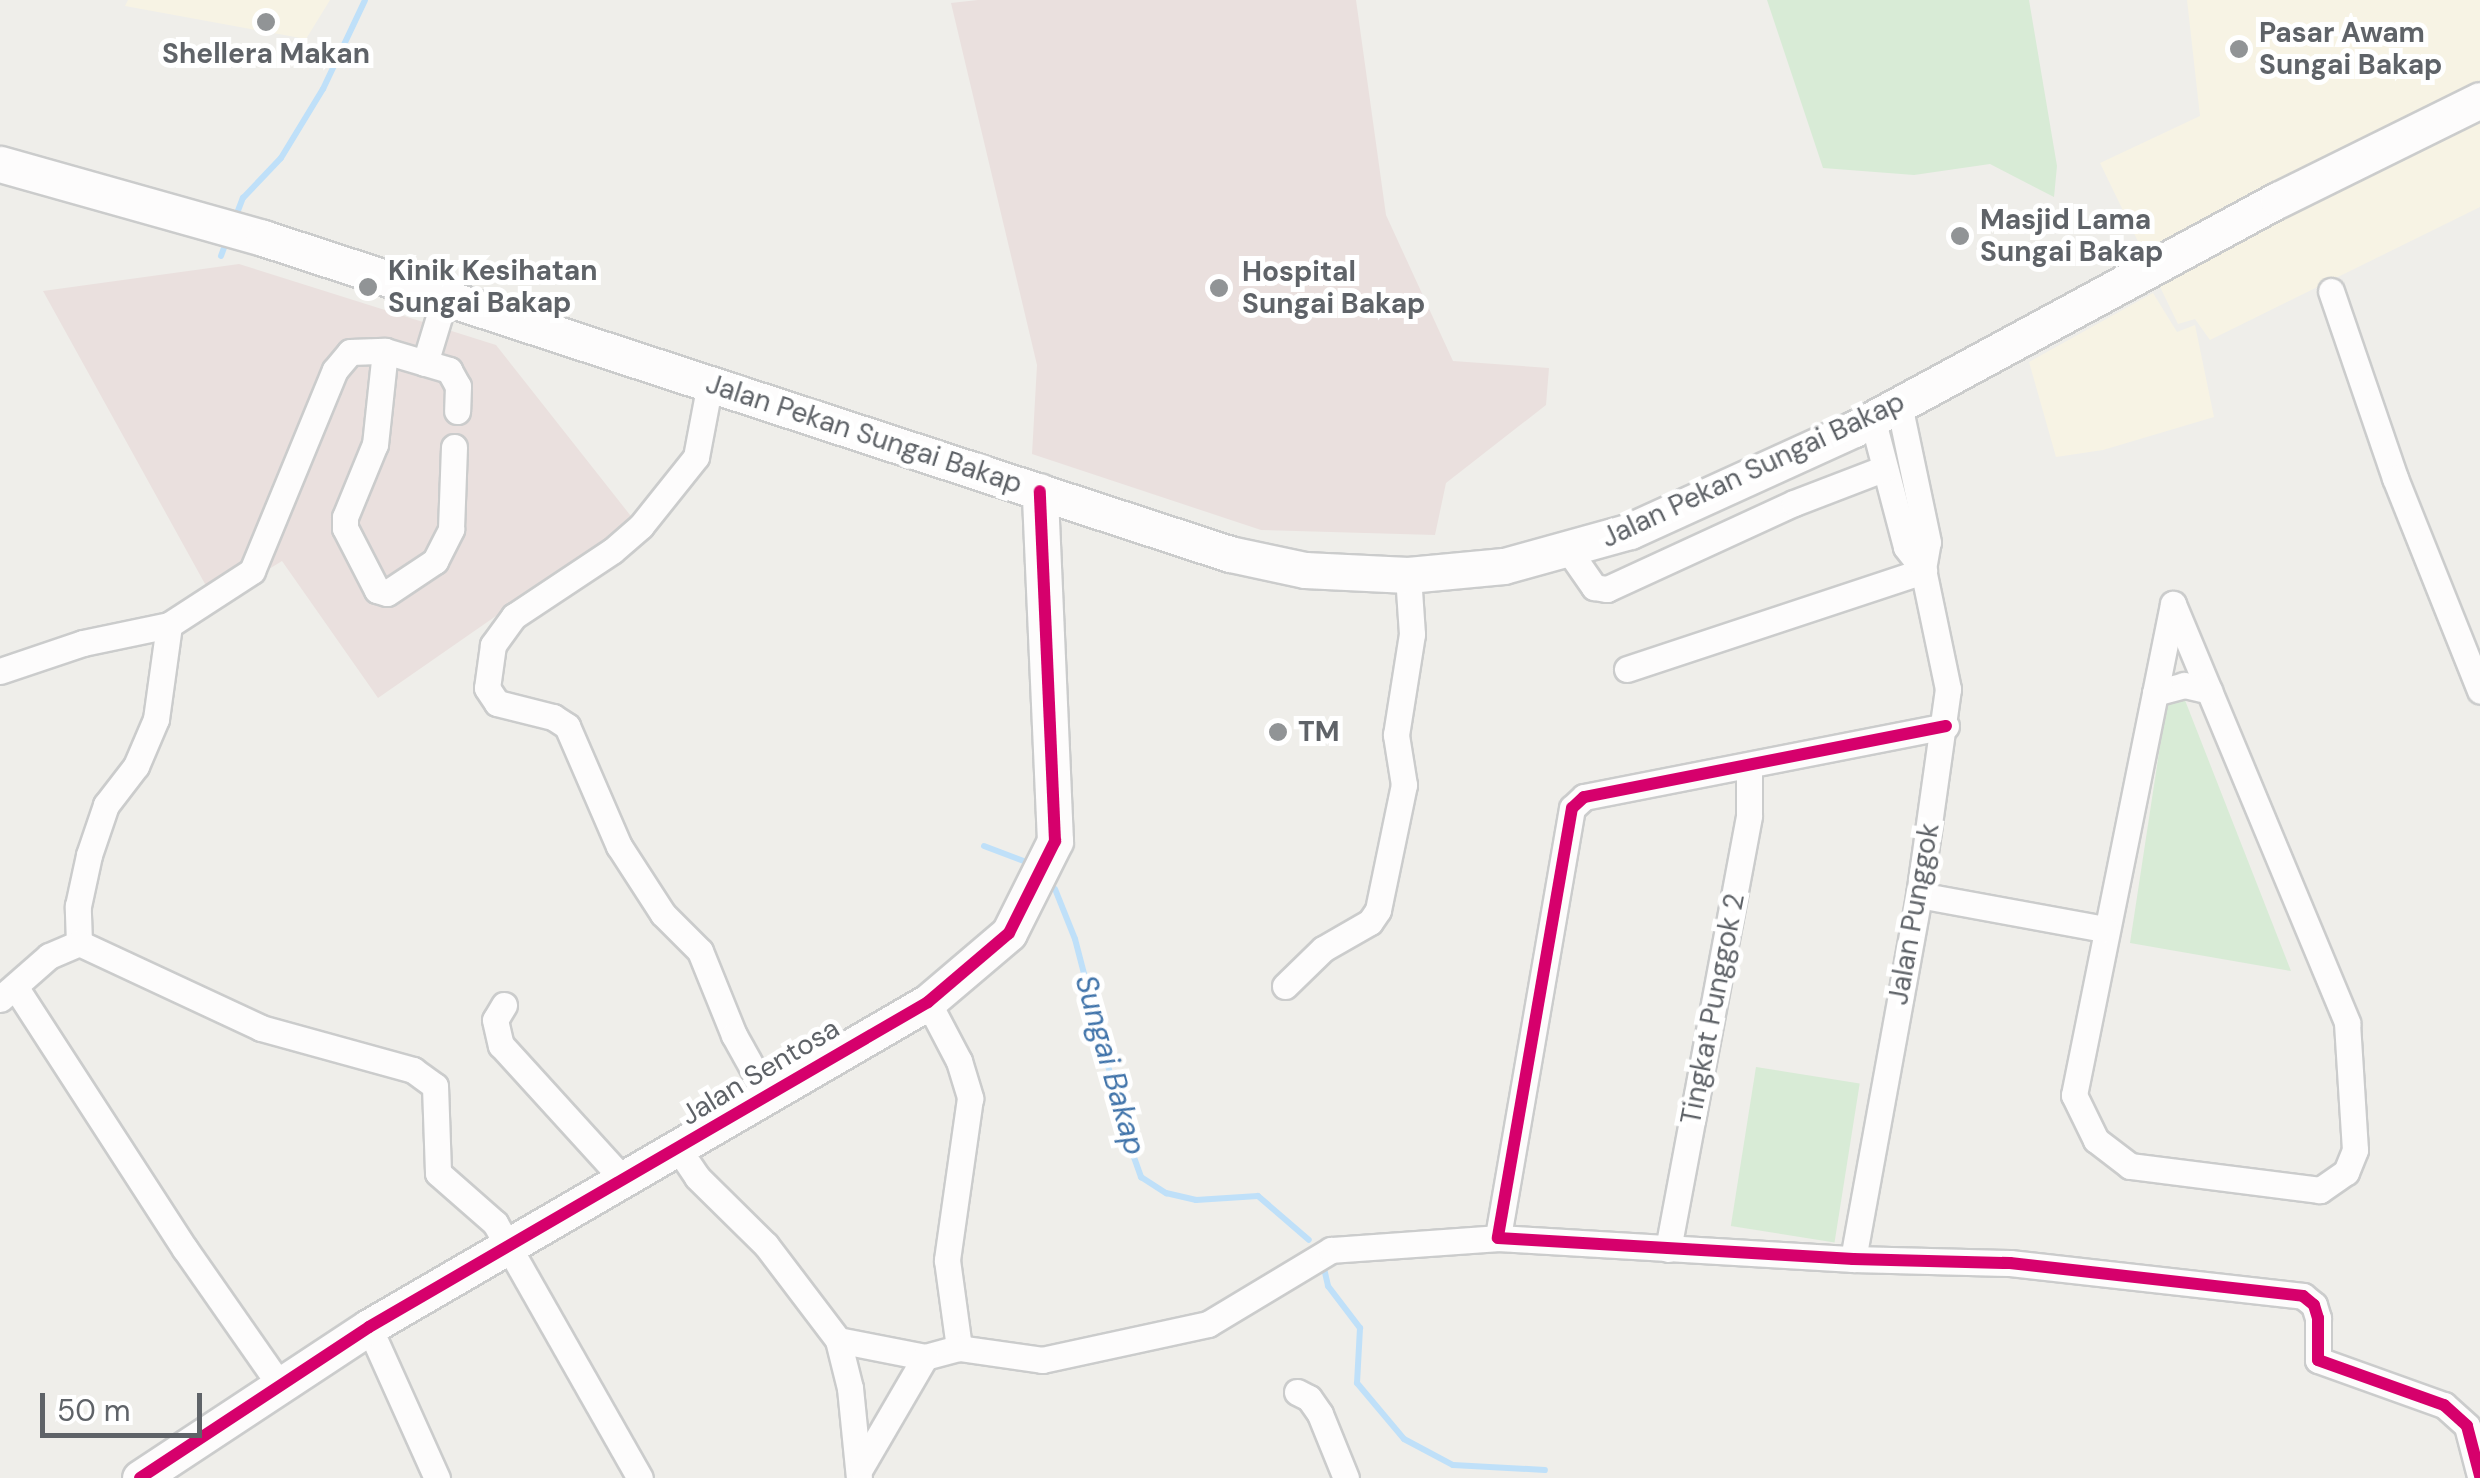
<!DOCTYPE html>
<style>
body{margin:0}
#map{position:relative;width:2480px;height:1478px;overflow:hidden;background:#efeeea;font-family:"DM Sans",sans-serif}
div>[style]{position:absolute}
.commercial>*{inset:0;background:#f7f3e4}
.medical>*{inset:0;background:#eae0de}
.green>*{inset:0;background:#d8ebd6;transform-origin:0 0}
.stream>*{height:6px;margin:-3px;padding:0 3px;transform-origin:3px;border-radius:3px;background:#bfe0f9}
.roads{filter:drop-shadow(2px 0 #cbcccc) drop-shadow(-2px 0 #cbcccc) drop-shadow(0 2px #cbcccc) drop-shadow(0 -2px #cbcccc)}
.street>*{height:25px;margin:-12.5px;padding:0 12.5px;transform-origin:12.5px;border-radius:12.5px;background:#fdfcfc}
.secondary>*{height:35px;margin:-17.5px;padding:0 17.5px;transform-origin:17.5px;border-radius:17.5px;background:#fdfcfc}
.cycleway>*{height:12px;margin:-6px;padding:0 6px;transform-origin:6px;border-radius:6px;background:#d6006c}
.dots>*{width:28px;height:28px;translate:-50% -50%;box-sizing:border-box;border:5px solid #fff;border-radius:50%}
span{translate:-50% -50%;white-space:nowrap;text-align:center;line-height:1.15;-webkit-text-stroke:10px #fff;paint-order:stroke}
.poi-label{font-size:28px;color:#5f6368;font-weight:700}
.left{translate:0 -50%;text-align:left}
.street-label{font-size:28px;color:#5f6368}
.water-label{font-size:30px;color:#4174aa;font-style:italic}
.scale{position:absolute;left:40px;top:1393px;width:162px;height:45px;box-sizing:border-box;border:5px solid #5f6368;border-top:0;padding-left:12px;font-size:30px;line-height:35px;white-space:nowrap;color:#5f6368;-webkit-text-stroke:8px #fff;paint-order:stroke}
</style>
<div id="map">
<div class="commercial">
<i style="clip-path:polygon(128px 0,330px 0,306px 39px,125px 6px)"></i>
<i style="clip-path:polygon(2187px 0,2480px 0,2480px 207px,2210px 340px,2195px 319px,2178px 324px,2100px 163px,2200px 116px)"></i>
<i style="clip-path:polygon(2153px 293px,2177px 332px,2195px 325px,2214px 417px,2103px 450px,2056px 457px,2029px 362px)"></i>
</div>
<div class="medical">
<i style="clip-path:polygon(978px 0,1356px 0,1386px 215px,1453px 361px,1549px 368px,1546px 405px,1446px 483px,1435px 535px,1261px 530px,1032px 454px,1037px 365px,951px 3px)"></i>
<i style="clip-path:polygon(239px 264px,496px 345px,634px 520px,378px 698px,282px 561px,215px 602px,43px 291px)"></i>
</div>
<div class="green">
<i style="clip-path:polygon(1767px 0,2029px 0,2057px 166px,2054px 197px,1990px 164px,1914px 175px,1823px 168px)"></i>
<i style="clip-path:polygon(2172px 667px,2291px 971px,2130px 943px)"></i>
<i style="left:1756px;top:1067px;width:105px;height:161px;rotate:9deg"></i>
</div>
<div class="stream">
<i style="left:234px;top:221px;width:25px;rotate:-69deg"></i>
<i style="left:243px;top:198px;width:55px;rotate:-46.5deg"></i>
<i style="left:281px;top:158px;width:81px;rotate:-58.7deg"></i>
<i style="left:323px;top:89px;width:98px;rotate:-64.7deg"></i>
<i style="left:221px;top:256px;width:15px;rotate:-70deg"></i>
<i style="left:984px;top:846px;width:48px;rotate:20.7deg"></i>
<i style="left:1055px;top:889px;width:54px;rotate:68.2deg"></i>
<i style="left:1075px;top:939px;width:203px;rotate:75.4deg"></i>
<i style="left:1126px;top:1135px;width:45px;rotate:70.3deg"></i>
<i style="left:1141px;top:1177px;width:30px;rotate:33deg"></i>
<i style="left:1166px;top:1193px;width:31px;rotate:13deg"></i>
<i style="left:1196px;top:1200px;width:62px;rotate:-3.7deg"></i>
<i style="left:1258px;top:1196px;width:67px;rotate:40.8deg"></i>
<i style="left:1323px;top:1264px;width:23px;rotate:77deg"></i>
<i style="left:1328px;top:1286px;width:53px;rotate:52.7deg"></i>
<i style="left:1360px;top:1328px;width:55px;rotate:93.1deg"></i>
<i style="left:1357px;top:1383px;width:73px;rotate:50deg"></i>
<i style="left:1404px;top:1439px;width:55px;rotate:28deg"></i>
<i style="left:1453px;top:1465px;width:92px;rotate:3.1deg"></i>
</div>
<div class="roads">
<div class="street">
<i style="left:2331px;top:291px;width:198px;rotate:71.1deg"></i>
<i style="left:2395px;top:478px;width:229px;rotate:68.2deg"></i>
<i style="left:385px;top:351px;width:94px;rotate:96.1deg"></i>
<i style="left:375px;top:444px;width:79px;rotate:112.3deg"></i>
<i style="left:345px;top:517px;width:11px;rotate:90deg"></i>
<i style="left:345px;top:528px;width:70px;rotate:62.7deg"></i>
<i style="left:377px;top:590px;width:10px;rotate:17deg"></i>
<i style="left:387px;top:593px;width:58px;rotate:-33.7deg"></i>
<i style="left:435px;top:561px;width:36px;rotate:-63deg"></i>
<i style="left:451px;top:529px;width:82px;rotate:-87.9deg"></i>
<i style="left:425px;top:363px;width:69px;rotate:-73.1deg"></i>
<i style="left:710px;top:383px;width:75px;rotate:100.7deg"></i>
<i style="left:696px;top:457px;width:88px;rotate:128.6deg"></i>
<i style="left:641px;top:526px;width:38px;rotate:139deg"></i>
<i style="left:612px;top:551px;width:118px;rotate:146.4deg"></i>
<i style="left:514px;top:616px;width:36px;rotate:126deg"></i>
<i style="left:493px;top:645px;width:43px;rotate:97.9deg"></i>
<i style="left:487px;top:688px;width:18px;rotate:56deg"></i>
<i style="left:497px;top:703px;width:58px;rotate:14deg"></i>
<i style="left:553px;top:717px;width:17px;rotate:33deg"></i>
<i style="left:567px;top:726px;width:131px;rotate:66.6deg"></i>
<i style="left:619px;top:846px;width:81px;rotate:57.1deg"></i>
<i style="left:663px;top:914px;width:52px;rotate:45deg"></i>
<i style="left:700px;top:951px;width:91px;rotate:68deg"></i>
<i style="left:734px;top:1035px;width:70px;rotate:60.9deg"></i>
<i style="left:1872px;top:418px;width:133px;rotate:75.2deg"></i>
<i style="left:1906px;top:547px;width:28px;rotate:52deg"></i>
<i style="left:1569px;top:551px;width:44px;rotate:55.2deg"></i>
<i style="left:1594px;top:587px;width:13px;rotate:9deg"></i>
<i style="left:1607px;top:589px;width:206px;rotate:-24.7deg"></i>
<i style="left:1794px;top:503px;width:97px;rotate:-21deg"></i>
<i style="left:2173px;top:604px;width:454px;rotate:67.4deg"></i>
<i style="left:2347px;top:1023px;width:127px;rotate:86.4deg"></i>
<i style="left:2355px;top:1150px;width:24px;rotate:112deg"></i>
<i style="left:2346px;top:1172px;width:32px;rotate:145deg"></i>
<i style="left:2320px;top:1190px;width:192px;rotate:-172.8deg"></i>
<i style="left:2130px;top:1166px;width:43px;rotate:-142.6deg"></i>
<i style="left:2096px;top:1140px;width:50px;rotate:-116.1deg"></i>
<i style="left:2074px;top:1095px;width:501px;rotate:-78.6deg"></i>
<i style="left:1627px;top:669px;width:313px;rotate:-18.3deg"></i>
<i style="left:0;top:671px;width:88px;rotate:-18.6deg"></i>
<i style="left:83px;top:643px;width:88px;rotate:-11.8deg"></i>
<i style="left:169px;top:625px;width:99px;rotate:-33deg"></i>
<i style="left:252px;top:571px;width:217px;rotate:-67.6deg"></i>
<i style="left:335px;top:370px;width:23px;rotate:-50deg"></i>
<i style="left:350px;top:352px;width:35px;rotate:-2deg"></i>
<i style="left:385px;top:351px;width:67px;rotate:16.5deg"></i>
<i style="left:449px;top:370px;width:18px;rotate:61deg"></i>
<i style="left:458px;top:386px;width:25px;rotate:92deg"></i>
<i style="left:2155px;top:693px;width:30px;rotate:-15deg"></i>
<i style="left:2184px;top:685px;width:26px;rotate:13deg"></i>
<i style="left:1946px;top:726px;width:369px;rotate:168.9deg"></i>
<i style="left:1584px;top:797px;width:16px;rotate:137deg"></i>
<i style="left:1572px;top:808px;width:436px;rotate:99.8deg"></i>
<i style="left:1498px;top:1238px;width:356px;rotate:3.4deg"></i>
<i style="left:1853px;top:1259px;width:157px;rotate:1.5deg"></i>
<i style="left:2010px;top:1263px;width:295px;rotate:6.4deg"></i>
<i style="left:2303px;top:1296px;width:14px;rotate:39deg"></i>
<i style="left:2314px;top:1305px;width:14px;rotate:73deg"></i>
<i style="left:2318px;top:1318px;width:42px;rotate:90deg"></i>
<i style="left:2318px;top:1360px;width:134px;rotate:19.7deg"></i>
<i style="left:2444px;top:1405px;width:31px;rotate:42deg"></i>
<i style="left:2467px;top:1426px;width:52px;rotate:75.4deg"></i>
<i style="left:1919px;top:895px;width:189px;rotate:10.4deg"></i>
<i style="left:79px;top:943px;width:37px;rotate:-92deg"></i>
<i style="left:78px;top:906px;width:52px;rotate:-77.8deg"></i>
<i style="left:89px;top:855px;width:53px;rotate:-71.2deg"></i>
<i style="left:106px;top:805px;width:49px;rotate:-52.4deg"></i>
<i style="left:136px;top:766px;width:51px;rotate:-66.9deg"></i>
<i style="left:156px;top:719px;width:95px;rotate:-82.1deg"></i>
<i style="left:1285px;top:986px;width:53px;rotate:-44.2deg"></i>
<i style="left:1323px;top:949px;width:54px;rotate:-29.9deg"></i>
<i style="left:1370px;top:922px;width:14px;rotate:-56deg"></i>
<i style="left:1378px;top:910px;width:128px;rotate:-78.3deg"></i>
<i style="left:1404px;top:785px;width:51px;rotate:-99.1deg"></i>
<i style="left:1396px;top:735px;width:102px;rotate:-81deg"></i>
<i style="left:1412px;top:634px;width:59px;rotate:-93.9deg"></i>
<i style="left:16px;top:988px;width:311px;rotate:57.1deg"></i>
<i style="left:185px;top:1249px;width:166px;rotate:55.1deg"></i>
<i style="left:0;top:999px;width:65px;rotate:-41.3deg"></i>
<i style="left:49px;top:956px;width:33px;rotate:-23deg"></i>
<i style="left:79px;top:943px;width:201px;rotate:25deg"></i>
<i style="left:261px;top:1028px;width:158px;rotate:15.4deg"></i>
<i style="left:413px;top:1070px;width:27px;rotate:36deg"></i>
<i style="left:435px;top:1086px;width:87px;rotate:88deg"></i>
<i style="left:438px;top:1173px;width:76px;rotate:41.3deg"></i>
<i style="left:495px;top:1223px;width:293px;rotate:60.4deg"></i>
<i style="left:928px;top:1002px;width:67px;rotate:62.3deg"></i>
<i style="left:959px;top:1061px;width:39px;rotate:73deg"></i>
<i style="left:970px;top:1098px;width:164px;rotate:98.1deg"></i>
<i style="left:947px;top:1260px;width:89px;rotate:82.2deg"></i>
<i style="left:504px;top:1005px;width:17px;rotate:121deg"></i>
<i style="left:495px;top:1020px;width:26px;rotate:77deg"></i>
<i style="left:501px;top:1045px;width:181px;rotate:47.7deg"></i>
<i style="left:679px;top:1150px;width:32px;rotate:56deg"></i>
<i style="left:697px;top:1177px;width:97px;rotate:44.6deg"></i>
<i style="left:766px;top:1245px;width:119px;rotate:52.8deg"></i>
<i style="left:838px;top:1340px;width:49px;rotate:76deg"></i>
<i style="left:850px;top:1388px;width:90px;rotate:84.3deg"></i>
<i style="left:1668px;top:1249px;width:441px;rotate:-79.4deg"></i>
<i style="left:1749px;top:815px;width:47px;rotate:-90deg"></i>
<i style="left:1853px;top:1259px;width:370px;rotate:-79.7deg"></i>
<i style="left:1919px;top:895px;width:208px;rotate:-82deg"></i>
<i style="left:1948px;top:689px;width:123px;rotate:-101.8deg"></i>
<i style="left:1923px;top:569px;width:27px;rotate:-80deg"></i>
<i style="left:1928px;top:542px;width:141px;rotate:-101.9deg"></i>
<i style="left:369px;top:1327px;width:166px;rotate:65.8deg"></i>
<i style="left:838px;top:1340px;width:89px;rotate:11.1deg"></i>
<i style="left:925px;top:1357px;width:35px;rotate:-15deg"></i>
<i style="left:959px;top:1348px;width:84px;rotate:8.2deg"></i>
<i style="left:1042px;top:1360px;width:170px;rotate:-12.2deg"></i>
<i style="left:1208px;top:1324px;width:144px;rotate:-31deg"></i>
<i style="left:1331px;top:1250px;width:167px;rotate:-4.1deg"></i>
<i style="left:1297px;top:1392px;width:13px;rotate:27deg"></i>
<i style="left:1309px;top:1398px;width:19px;rotate:55deg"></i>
<i style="left:1320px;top:1414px;width:69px;rotate:67.9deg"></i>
<i style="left:861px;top:1467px;width:127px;rotate:-59.8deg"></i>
</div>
<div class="secondary">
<i style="left:0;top:164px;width:273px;rotate:15.7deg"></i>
<i style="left:263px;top:238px;width:1017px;rotate:18.1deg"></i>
<i style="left:1230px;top:554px;width:77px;rotate:12deg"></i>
<i style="left:1305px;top:570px;width:103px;rotate:2.8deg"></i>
<i style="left:1408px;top:575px;width:96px;rotate:-5.4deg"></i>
<i style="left:1504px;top:566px;width:131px;rotate:-15.5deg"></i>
<i style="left:1630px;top:531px;width:246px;rotate:-24.5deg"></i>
<i style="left:1854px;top:429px;width:482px;rotate:-28.4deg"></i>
<i style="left:2278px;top:200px;width:225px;rotate:-26.3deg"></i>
<i style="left:140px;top:1478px;width:274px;rotate:-33.4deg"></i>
<i style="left:369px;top:1327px;width:647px;rotate:-30.17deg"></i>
<i style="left:928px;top:1002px;width:106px;rotate:-40.4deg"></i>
<i style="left:1009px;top:933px;width:103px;rotate:-63.4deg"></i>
<i style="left:1055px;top:841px;width:350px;rotate:-92.5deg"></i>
</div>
</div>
<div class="cycleway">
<i style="left:1946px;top:726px;width:369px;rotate:168.9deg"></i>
<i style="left:1584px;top:797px;width:16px;rotate:137deg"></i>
<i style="left:1572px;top:808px;width:436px;rotate:99.8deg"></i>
<i style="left:1498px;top:1238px;width:356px;rotate:3.4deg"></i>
<i style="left:1853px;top:1259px;width:157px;rotate:1.5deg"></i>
<i style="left:2010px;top:1263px;width:295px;rotate:6.4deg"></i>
<i style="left:2303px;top:1296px;width:14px;rotate:39deg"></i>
<i style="left:2314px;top:1305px;width:14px;rotate:73deg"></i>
<i style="left:2318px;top:1318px;width:42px;rotate:90deg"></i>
<i style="left:2318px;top:1360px;width:134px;rotate:19.7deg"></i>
<i style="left:2444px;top:1405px;width:31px;rotate:42deg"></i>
<i style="left:2467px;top:1426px;width:52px;rotate:75.4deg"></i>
<i style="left:140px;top:1478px;width:274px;rotate:-33.4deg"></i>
<i style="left:369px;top:1327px;width:647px;rotate:-30.17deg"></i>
<i style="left:928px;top:1002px;width:106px;rotate:-40.4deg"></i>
<i style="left:1009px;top:933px;width:103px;rotate:-63.4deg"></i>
<i style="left:1055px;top:841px;width:350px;rotate:-92.5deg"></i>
</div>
<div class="dots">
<i style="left:266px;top:22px;background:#919496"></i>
<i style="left:2239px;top:49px;background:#919496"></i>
<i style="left:1960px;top:236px;background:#919496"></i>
<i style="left:368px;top:287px;background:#919496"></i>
<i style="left:1219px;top:288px;background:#919496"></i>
<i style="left:1278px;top:732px;background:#919496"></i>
</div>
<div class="poi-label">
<span class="left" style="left:2259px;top:49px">Pasar Awam<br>Sungai Bakap</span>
<span style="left:266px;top:54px">Shellera Makan</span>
<span class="left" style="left:1980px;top:236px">Masjid Lama<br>Sungai Bakap</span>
<span class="left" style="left:388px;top:287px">Kinik Kesihatan<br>Sungai Bakap</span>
<span class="left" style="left:1242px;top:288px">Hospital<br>Sungai Bakap</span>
<span class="left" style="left:1298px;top:732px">TM</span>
</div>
<div class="street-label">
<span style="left:864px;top:434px;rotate:18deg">Jalan Pekan Sungai Bakap</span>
<span style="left:1753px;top:470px;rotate:-25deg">Jalan Pekan Sungai Bakap</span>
<span style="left:1914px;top:914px;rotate:-80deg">Jalan Punggok</span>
<span style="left:1713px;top:1009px;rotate:-79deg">Tingkat Punggok 2</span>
<span style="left:760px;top:1072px;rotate:-31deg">Jalan Sentosa</span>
</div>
<div class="water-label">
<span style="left:1110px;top:1065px;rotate:74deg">Sungai Bakap</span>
</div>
<div class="scale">50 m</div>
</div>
